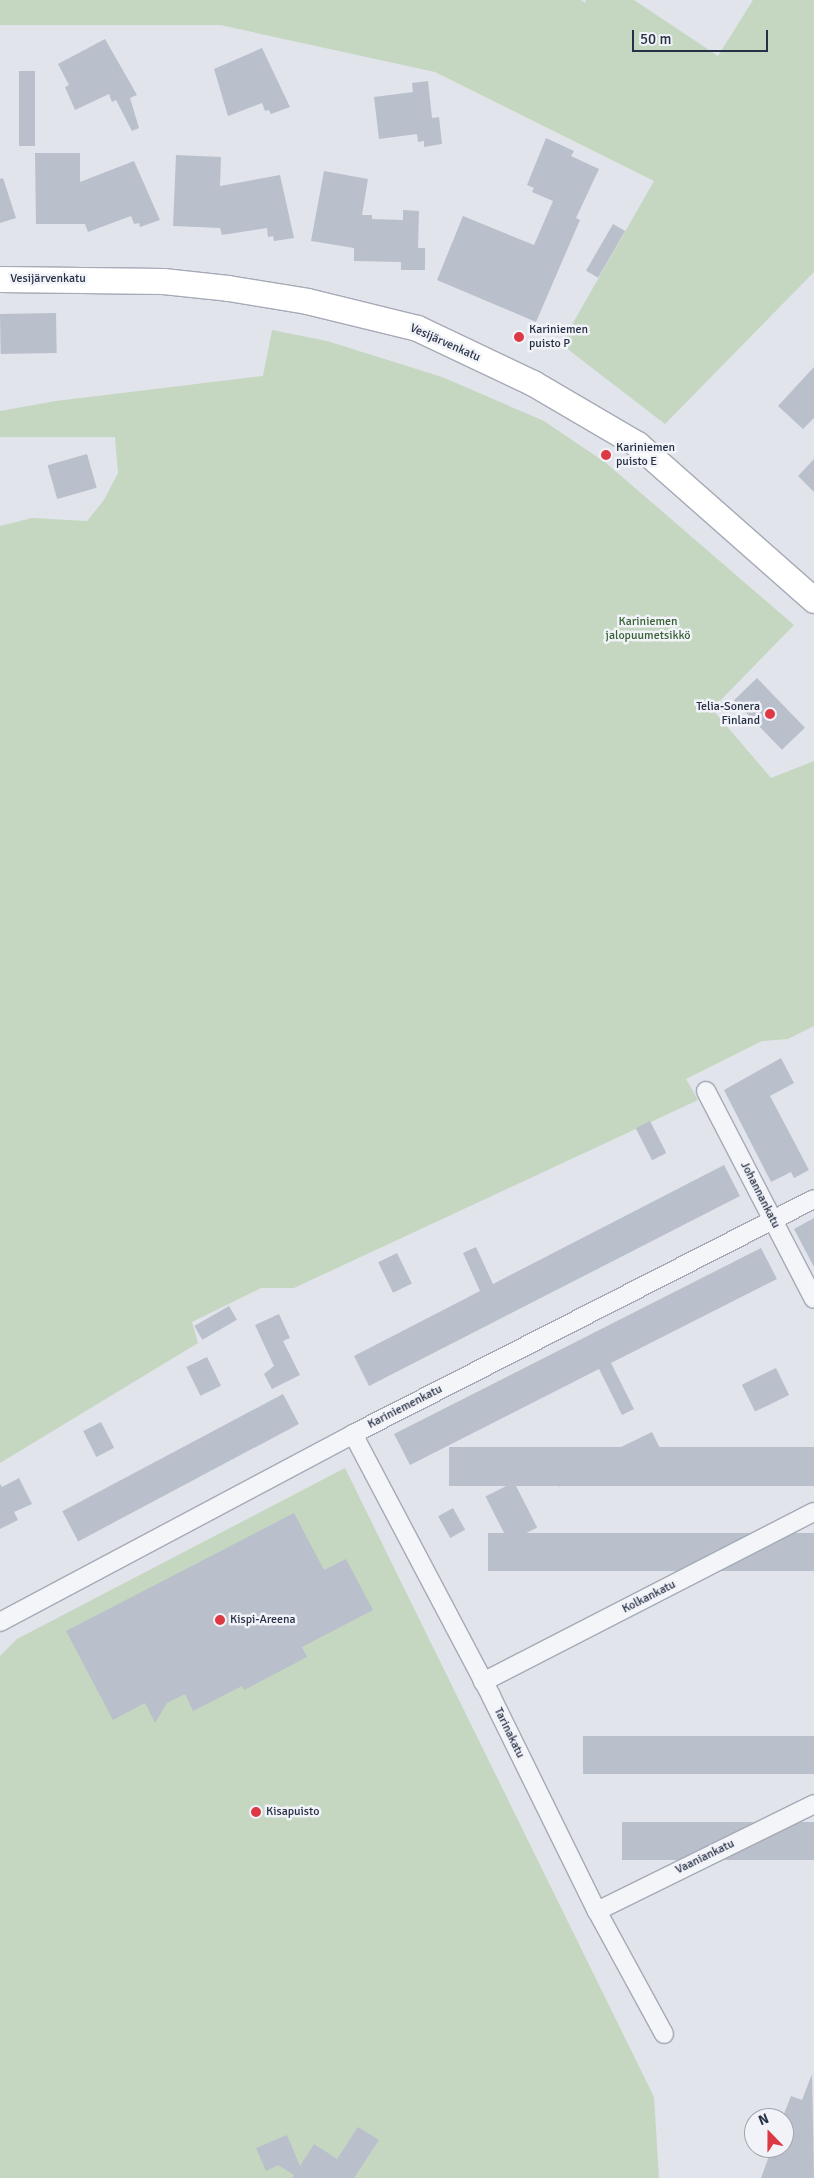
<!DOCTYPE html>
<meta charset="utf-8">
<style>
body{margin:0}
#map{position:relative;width:814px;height:2178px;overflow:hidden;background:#e1e4eb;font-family:Signika,sans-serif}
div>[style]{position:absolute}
.green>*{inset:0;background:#c5d6c1}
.building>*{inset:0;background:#babfcc;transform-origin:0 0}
.roads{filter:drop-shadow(1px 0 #a5aab6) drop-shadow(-1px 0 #a5aab6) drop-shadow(0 1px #a5aab6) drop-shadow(0 -1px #a5aab6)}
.street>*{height:18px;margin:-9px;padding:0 9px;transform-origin:9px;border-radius:9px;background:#f4f5f9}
.secondary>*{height:25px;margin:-12.5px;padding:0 12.5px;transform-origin:12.5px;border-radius:12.5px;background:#fff}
.dots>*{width:14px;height:14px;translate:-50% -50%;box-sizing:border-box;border:2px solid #f1f3f8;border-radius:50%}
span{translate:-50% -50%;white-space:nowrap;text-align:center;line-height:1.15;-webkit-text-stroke:5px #f1f3f8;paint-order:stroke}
.street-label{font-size:12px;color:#273045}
.poi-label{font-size:12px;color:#273045}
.left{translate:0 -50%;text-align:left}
.right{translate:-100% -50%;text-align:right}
.park-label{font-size:12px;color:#386233}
.north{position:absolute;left:744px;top:2108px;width:50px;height:50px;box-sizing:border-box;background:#f1f3f8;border:1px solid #a0a5b0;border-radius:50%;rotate:338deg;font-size:14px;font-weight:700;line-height:20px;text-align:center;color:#273045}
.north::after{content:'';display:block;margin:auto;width:18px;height:22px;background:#dd3944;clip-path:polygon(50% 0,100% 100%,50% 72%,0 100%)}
.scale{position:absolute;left:632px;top:30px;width:136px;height:22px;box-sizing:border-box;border:2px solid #273045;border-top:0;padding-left:6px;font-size:15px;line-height:18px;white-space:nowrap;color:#273045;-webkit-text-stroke:4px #f1f3f8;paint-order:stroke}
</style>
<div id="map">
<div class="green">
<i style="clip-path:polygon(0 0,581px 0,585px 3px,586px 0,634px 0,718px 56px,753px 0,814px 0,814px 272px,665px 424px,561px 344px,654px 181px,435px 72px,220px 25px,0 25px)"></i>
<i style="clip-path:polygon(272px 330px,327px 341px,442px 377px,544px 421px,606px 463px,794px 625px,712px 709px,771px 778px,814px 761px,814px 1026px,788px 1039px,762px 1041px,686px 1079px,698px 1100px,294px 1288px,261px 1288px,192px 1322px,198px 1343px,0 1463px,0 526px,32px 518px,87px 521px,104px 500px,118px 473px,115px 437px,0 437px,0 411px,56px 401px,263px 376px)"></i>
<i style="clip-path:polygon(345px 1468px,654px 2097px,659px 2178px,0 2178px,0 1656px,17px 1639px)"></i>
</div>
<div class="building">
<i style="clip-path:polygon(105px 39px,137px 95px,130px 98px,139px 128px,132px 131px,116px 100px,112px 102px,109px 94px,75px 110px,65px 87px,69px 85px,58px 64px)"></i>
<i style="clip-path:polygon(262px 48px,290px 107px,271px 114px,269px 110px,265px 111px,262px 103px,228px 116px,214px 69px)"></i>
<i style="left:19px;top:71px;width:16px;height:75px"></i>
<i style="clip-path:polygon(428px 81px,432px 118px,439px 117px,442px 144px,424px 147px,424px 141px,418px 142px,417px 134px,379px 139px,374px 97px,413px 92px,412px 83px)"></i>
<i style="clip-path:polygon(546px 138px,574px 151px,571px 156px,599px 169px,576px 218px,580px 220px,536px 322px,437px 280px,463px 216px,534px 245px,553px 201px,532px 192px,534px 188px,527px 185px)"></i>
<i style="clip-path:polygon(35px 153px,80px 153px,80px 182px,134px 161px,160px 220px,140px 227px,139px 223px,134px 224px,131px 216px,88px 232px,85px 224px,36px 224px)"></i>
<i style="clip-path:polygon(176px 155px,221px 157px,220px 186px,280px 175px,294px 238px,274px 241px,273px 236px,268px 237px,267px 228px,222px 235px,220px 228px,173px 226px)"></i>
<i style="clip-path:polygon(324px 171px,368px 179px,362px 215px,372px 215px,372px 219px,403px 220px,403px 210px,419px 211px,418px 248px,425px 248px,425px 270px,401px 270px,401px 262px,354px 261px,354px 248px,311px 241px)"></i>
<i style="clip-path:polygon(3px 178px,16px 218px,0 223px,0 179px)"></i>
<i style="left:613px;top:224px;width:14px;height:54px;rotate:30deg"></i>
<i style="left:56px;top:313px;width:40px;height:56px;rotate:89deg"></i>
<i style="clip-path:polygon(814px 367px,814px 418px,803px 429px,778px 406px)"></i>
<i style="left:87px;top:454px;width:35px;height:41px;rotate:74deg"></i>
<i style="clip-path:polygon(814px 459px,814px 492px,798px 476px)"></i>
<i style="left:757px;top:678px;width:69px;height:32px;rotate:46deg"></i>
<i style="clip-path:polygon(781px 1058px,794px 1083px,770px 1096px,809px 1170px,794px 1178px,791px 1172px,771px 1182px,724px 1090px)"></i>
<i style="left:650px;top:1121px;width:36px;height:16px;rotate:63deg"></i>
<i style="clip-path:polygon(724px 1165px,740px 1196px,369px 1386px,354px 1356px,480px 1291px,463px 1253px,476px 1247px,493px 1284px)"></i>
<i style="clip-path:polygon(814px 1218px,814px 1267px,794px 1229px)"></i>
<i style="clip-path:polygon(761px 1248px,777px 1279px,611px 1363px,634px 1409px,622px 1415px,599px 1369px,410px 1465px,394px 1434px)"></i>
<i style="left:397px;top:1253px;width:34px;height:21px;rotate:64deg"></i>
<i style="left:229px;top:1306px;width:16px;height:40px;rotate:60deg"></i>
<i style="clip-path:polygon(279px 1314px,290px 1338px,283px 1341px,300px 1375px,272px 1389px,264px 1374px,274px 1366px,255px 1325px)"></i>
<i style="left:207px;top:1357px;width:32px;height:23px;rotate:64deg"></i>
<i style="left:776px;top:1368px;width:30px;height:38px;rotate:64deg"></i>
<i style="left:283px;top:1394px;width:34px;height:250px;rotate:62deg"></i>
<i style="left:101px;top:1422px;width:29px;height:20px;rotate:63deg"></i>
<i style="left:652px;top:1432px;width:30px;height:39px;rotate:64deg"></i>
<i style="left:814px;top:1447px;width:39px;height:365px;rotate:90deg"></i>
<i style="left:562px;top:1458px;width:24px;height:16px;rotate:62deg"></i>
<i style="clip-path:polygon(19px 1478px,32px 1504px,14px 1512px,18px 1520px,0 1529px,0 1484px,2px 1487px)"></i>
<i style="left:514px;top:1482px;width:51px;height:32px;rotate:63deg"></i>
<i style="left:453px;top:1508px;width:25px;height:17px;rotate:61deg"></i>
<i style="clip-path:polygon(294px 1513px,324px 1570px,346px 1559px,373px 1610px,302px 1647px,307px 1657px,244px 1690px,242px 1686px,193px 1711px,185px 1694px,167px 1703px,155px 1723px,145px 1703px,113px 1720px,66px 1631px)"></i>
<i style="left:814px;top:1533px;width:38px;height:326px;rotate:90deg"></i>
<i style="left:814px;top:1736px;width:38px;height:231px;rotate:90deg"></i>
<i style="left:814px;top:1822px;width:38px;height:192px;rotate:90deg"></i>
<i style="clip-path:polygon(812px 2074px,814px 2178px,761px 2178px,772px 2148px,784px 2148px,784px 2114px,791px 2096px,802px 2100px)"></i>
<i style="clip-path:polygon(358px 2127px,379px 2140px,354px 2178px,292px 2178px,294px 2175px,278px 2165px,266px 2171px,256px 2148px,287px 2135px,300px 2166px,314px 2144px,337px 2159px)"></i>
</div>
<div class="roads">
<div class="street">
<i style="left:706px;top:1091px;width:234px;rotate:62.6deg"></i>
<i style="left:353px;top:1434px;width:296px;rotate:62.2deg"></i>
<i style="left:491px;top:1696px;width:240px;rotate:63.8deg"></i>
<i style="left:597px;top:1911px;width:140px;rotate:61.4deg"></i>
<i style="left:0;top:1622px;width:400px;rotate:-28deg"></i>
<i style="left:353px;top:1434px;width:517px;rotate:-27.01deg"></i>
<i style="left:483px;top:1682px;width:372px;rotate:-27.2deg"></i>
<i style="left:597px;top:1911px;width:242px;rotate:-26.2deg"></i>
</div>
<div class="secondary">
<i style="left:0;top:279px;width:163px;rotate:0.7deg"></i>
<i style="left:163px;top:281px;width:65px;rotate:6.1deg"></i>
<i style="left:228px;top:288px;width:80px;rotate:9.3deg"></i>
<i style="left:307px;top:301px;width:113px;rotate:13.8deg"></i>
<i style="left:417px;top:328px;width:128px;rotate:25.4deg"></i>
<i style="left:533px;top:383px;width:121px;rotate:30.4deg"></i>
<i style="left:637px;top:444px;width:236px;rotate:41.4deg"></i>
</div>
</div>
<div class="dots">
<i style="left:519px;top:337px;background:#dd3944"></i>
<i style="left:606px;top:455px;background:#dd3944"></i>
<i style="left:770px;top:714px;background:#dd3944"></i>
<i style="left:220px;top:1620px;background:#dd3944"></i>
<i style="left:256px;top:1812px;background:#dd3944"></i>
</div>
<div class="street-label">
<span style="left:48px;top:279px">Vesijärvenkatu</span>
<span style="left:445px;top:343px;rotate:24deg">Vesijärvenkatu</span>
<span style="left:760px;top:1195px;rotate:63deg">Johannankatu</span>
<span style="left:405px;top:1407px;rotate:-27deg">Kariniemenkatu</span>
<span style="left:649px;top:1597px;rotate:-27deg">Kolkankatu</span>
<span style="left:509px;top:1733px;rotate:64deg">Tarinakatu</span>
<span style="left:705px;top:1857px;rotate:-26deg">Vaaniankatu</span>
</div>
<div class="poi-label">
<span class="left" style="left:529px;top:337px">Kariniemen<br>puisto P</span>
<span class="left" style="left:616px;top:455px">Kariniemen<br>puisto E</span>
<span class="right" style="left:760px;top:714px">Telia-Sonera<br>Finland</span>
<span class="left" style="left:230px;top:1620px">Kispi-Areena</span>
<span class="left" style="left:266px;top:1812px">Kisapuisto</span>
</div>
<div class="park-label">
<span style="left:648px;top:629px">Kariniemen<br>jalopuumetsikkö</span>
</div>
<div class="north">N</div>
<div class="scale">50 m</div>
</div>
